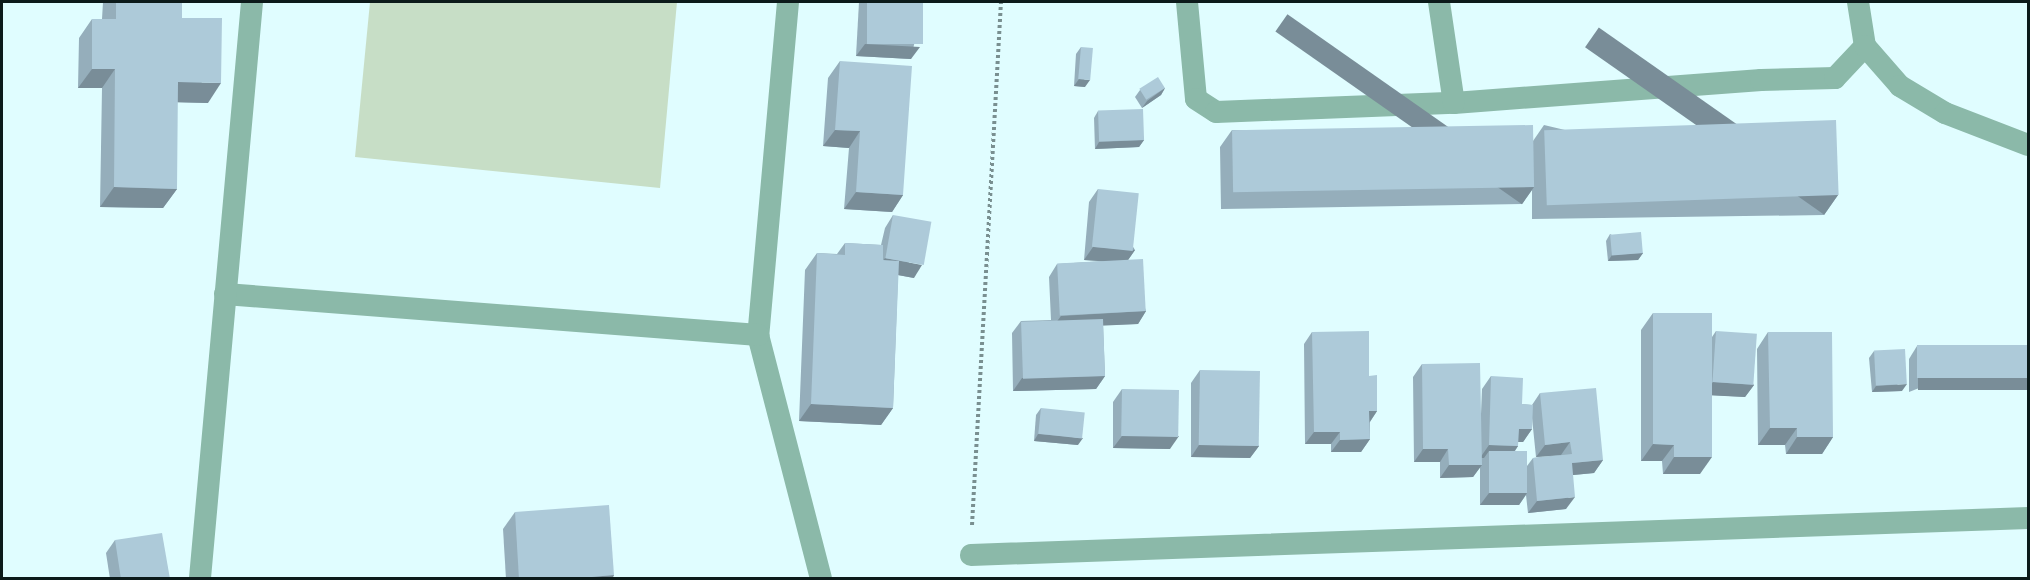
<!DOCTYPE html>
<style>
body{margin:0}
#map{position:relative;width:2030px;height:580px;overflow:hidden;background:#e0fdff;font-family:Roboto,sans-serif}
div>[style]{position:absolute}
.green>*{inset:0;background:#c7dec6}
.path>*{height:4px;margin-top:-2px;transform-origin:0;background:repeating-linear-gradient(90deg,#798f90 0 3px,transparent 0 6px)}
.service>*{height:22px;margin:-11px;padding:0 11px;transform-origin:11px;border-radius:11px;background:#8bb9a9}
.wall>*{inset:0;background:#95aebb}
.shaded-wall>*{inset:0;background:#798d98;transform-origin:0 0}
.building>*{inset:0;background:#adcad9;transform-origin:0 0}
span{translate:-50% -50%;white-space:nowrap;text-align:center;line-height:1.15;-webkit-text-stroke:4.5px #fff;paint-order:stroke}
.frame{position:absolute;inset:0;border:3px solid #0c1a1a;pointer-events:none}
</style>
<div id="map">
<div class="green">
<i style="clip-path:polygon(370px 2px,677px 2px,660px 188px,355px 157px)"></i>
</div>
<div class="path">
<i style="left:972px;top:525px;width:524px;rotate:-86.83deg"></i>
</div>
<div class="service">
<i style="left:788px;top:2px;width:334px;rotate:95.1deg"></i>
<i style="left:758px;top:335px;width:251px;rotate:75.5deg"></i>
<i style="left:1187px;top:2px;width:97px;rotate:84.7deg"></i>
<i style="left:1196px;top:99px;width:24px;rotate:33deg"></i>
<i style="left:1216px;top:112px;width:238px;rotate:-2.2deg"></i>
<i style="left:1454px;top:103px;width:308px;rotate:-4.3deg"></i>
<i style="left:1761px;top:80px;width:74px;rotate:-1.5deg"></i>
<i style="left:1835px;top:78px;width:44px;rotate:-46.8deg"></i>
<i style="left:1439px;top:2px;width:102px;rotate:81.6deg"></i>
<i style="left:1858px;top:2px;width:45px;rotate:81deg"></i>
<i style="left:1865px;top:46px;width:53px;rotate:48.8deg"></i>
<i style="left:1900px;top:86px;width:52px;rotate:31deg"></i>
<i style="left:1945px;top:113px;width:89px;rotate:21.1deg"></i>
<i style="left:225px;top:294px;width:535px;rotate:4.4deg"></i>
<i style="left:971px;top:555px;width:1058px;rotate:-2deg"></i>
<i style="left:200px;top:578px;width:578px;rotate:-84.84deg"></i>
</div>
<div class="wall">
<i style="clip-path:polygon(103px 2px,182px 2px,182px 18px,208px 103px,177px 102px,177px 189px,163px 208px,100px 207px,102px 88px,78px 88px,79px 38px,92px 19px,102px 19px)"></i>
<i style="clip-path:polygon(859px 2px,923px 2px,911px 59px,856px 56px)"></i>
<i style="clip-path:polygon(1081px 47px,1085px 87px,1074px 86px,1076px 54px)"></i>
<i style="clip-path:polygon(840px 61px,903px 195px,892px 212px,844px 209px,849px 148px,823px 146px,828px 78px)"></i>
<i style="clip-path:polygon(1165px 88px,1161px 95px,1142px 108px,1135px 97px,1140px 90px)"></i>
<i style="clip-path:polygon(1098px 111px,1144px 140px,1139px 147px,1095px 149px,1094px 118px)"></i>
<i style="clip-path:polygon(1544px 125px,1838px 195px,1824px 215px,1532px 219px,1532px 190px,1522px 204px,1221px 209px,1220px 147px,1232px 130px,1533px 141px)"></i>
<i style="clip-path:polygon(1098px 189px,1135px 250px,1128px 260px,1146px 311px,1138px 324px,1103px 325px,1105px 376px,1096px 389px,1013px 391px,1012px 333px,1021px 321px,1051px 320px,1049px 277px,1057px 264px,1105px 261px,1084px 260px,1089px 202px)"></i>
<i style="clip-path:polygon(893px 215px,914px 278px,898px 275px,893px 408px,881px 425px,799px 421px,805px 270px,817px 253px,837px 254px,845px 243px,881px 245px,885px 228px)"></i>
<i style="clip-path:polygon(1610px 234px,1643px 253px,1638px 260px,1608px 261px,1606px 241px)"></i>
<i style="clip-path:polygon(1653px 313px,1712px 337px,1716px 331px,1754px 385px,1745px 397px,1712px 395px,1700px 474px,1663px 474px,1662px 461px,1641px 461px,1641px 330px)"></i>
<i style="clip-path:polygon(1312px 332px,1369px 376px,1377px 411px,1370px 422px,1370px 439px,1361px 452px,1331px 452px,1331px 444px,1305px 444px,1304px 344px)"></i>
<i style="clip-path:polygon(1768px 332px,1833px 437px,1822px 454px,1786px 454px,1785px 445px,1758px 445px,1757px 349px)"></i>
<i style="clip-path:polygon(2028px 345px,1909px 392px,1909px 359px,1917px 346px)"></i>
<i style="clip-path:polygon(1874px 351px,1902px 391px,1872px 392px,1869px 358px)"></i>
<i style="clip-path:polygon(evenodd,1422px 364px,1481px 414px,1482px 389px,1491px 376px,1522px 404px,1532px 405px,1540px 393px,1603px 460px,1594px 473px,1573px 475px,1566px 509px,1528px 513px,1526px 495px,1519px 505px,1480px 505px,1480px 467px,1473px 477px,1440px 478px,1440px 462px,1414px 462px,1413px 377px,1422px 364px,1532px 418px,1536px 457px,1561px 455px,1533px 458px,1527px 466px,1515px 451px,1518px 446px,1518px 442px,1523px 442px,1532px 429px,1532px 418px)"></i>
<i style="clip-path:polygon(1200px 370px,1259px 446px,1250px 458px,1191px 457px,1191px 383px)"></i>
<i style="clip-path:polygon(1122px 389px,1170px 449px,1113px 448px,1113px 402px)"></i>
<i style="clip-path:polygon(1041px 408px,1078px 445px,1034px 441px,1036px 415px)"></i>
<i style="clip-path:polygon(515px 512px,614px 575px,612px 579px,506px 579px,503px 529px)"></i>
<i style="clip-path:polygon(115px 540px,170px 579px,110px 579px,106px 553px)"></i>
</div>
<div class="shaded-wall">
<i style="clip-path:polygon(865px 44px,920px 47px,911px 59px,856px 56px)"></i>
<i style="clip-path:polygon(92px 69px,115px 69px,102px 88px,78px 88px)"></i>
<i style="clip-path:polygon(1079px 79px,1090px 80px,1085px 87px,1074px 86px)"></i>
<i style="clip-path:polygon(178px 82px,221px 83px,208px 103px,164px 102px)"></i>
<i style="clip-path:polygon(1165px 88px,1161px 95px,1142px 108px,1147px 101px)"></i>
<i style="clip-path:polygon(835px 130px,860px 131px,849px 148px,823px 146px)"></i>
<i style="clip-path:polygon(1144px 140px,1139px 147px,1095px 149px,1099px 142px)"></i>
<i style="clip-path:polygon(114px 187px,177px 189px,163px 208px,100px 207px)"></i>
<i style="left:1534px;top:187px;width:21px;height:301px;rotate:125deg"></i>
<i style="clip-path:polygon(856px 192px,903px 195px,892px 212px,844px 209px)"></i>
<i style="left:1838px;top:195px;width:24px;height:292px;rotate:125deg"></i>
<i style="clip-path:polygon(1093px 247px,1135px 250px,1126px 263px,1084px 260px)"></i>
<i style="clip-path:polygon(1643px 253px,1638px 260px,1608px 261px,1612px 255px)"></i>
<i style="clip-path:polygon(885px 258px,922px 265px,914px 278px,876px 271px)"></i>
<i style="clip-path:polygon(1146px 311px,1138px 324px,1052px 328px,1061px 316px)"></i>
<i style="clip-path:polygon(1105px 376px,1096px 389px,1013px 391px,1022px 378px)"></i>
<i style="left:2028px;top:378px;width:12px;height:110px;rotate:90deg"></i>
<i style="clip-path:polygon(1713px 382px,1754px 385px,1745px 397px,1704px 395px)"></i>
<i style="clip-path:polygon(1907px 384px,1902px 391px,1872px 392px,1876px 386px)"></i>
<i style="clip-path:polygon(811px 404px,893px 408px,881px 425px,799px 421px)"></i>
<i style="clip-path:polygon(1369px 411px,1377px 411px,1369px 423px)"></i>
<i style="clip-path:polygon(1770px 428px,1797px 428px,1785px 445px,1758px 445px)"></i>
<i style="clip-path:polygon(1519px 429px,1532px 429px,1523px 442px,1510px 442px)"></i>
<i style="clip-path:polygon(1314px 432px,1340px 432px,1331px 444px,1305px 444px)"></i>
<i style="clip-path:polygon(1038px 434px,1083px 438px,1078px 445px,1034px 441px)"></i>
<i style="clip-path:polygon(1122px 436px,1179px 436px,1170px 449px,1113px 448px)"></i>
<i style="clip-path:polygon(1797px 437px,1833px 437px,1822px 454px,1786px 454px)"></i>
<i style="clip-path:polygon(1370px 439px,1361px 452px,1331px 452px,1340px 440px)"></i>
<i style="clip-path:polygon(1570px 442px,1561px 455px,1536px 457px,1545px 445px)"></i>
<i style="clip-path:polygon(1653px 444px,1674px 445px,1662px 461px,1641px 461px)"></i>
<i style="clip-path:polygon(1199px 445px,1259px 446px,1250px 458px,1191px 457px)"></i>
<i style="clip-path:polygon(1489px 445px,1518px 446px,1509px 459px,1489px 451px,1484px 458px,1480px 458px)"></i>
<i style="clip-path:polygon(1423px 449px,1448px 449px,1440px 462px,1414px 462px)"></i>
<i style="clip-path:polygon(1674px 457px,1712px 457px,1700px 474px,1663px 474px)"></i>
<i style="clip-path:polygon(1603px 460px,1594px 473px,1563px 476px,1572px 463px)"></i>
<i style="clip-path:polygon(1449px 465px,1482px 465px,1473px 477px,1440px 478px)"></i>
<i style="clip-path:polygon(1489px 493px,1527px 493px,1519px 505px,1480px 505px)"></i>
<i style="clip-path:polygon(1575px 497px,1566px 509px,1528px 513px,1537px 501px)"></i>
<i style="clip-path:polygon(614px 575px,612px 579px,569px 579px)"></i>
</div>
<div class="building">
<i style="clip-path:polygon(116px 2px,182px 2px,182px 18px,222px 18px,221px 83px,178px 82px,177px 189px,114px 187px,115px 69px,92px 69px,92px 19px,116px 19px)"></i>
<i style="left:867px;top:2px;width:56px;height:42px"></i>
<i style="left:1081px;top:47px;width:12px;height:32px;rotate:5deg"></i>
<i style="clip-path:polygon(840px 61px,912px 66px,903px 195px,856px 192px,860px 131px,835px 130px)"></i>
<i style="left:1158px;top:77px;width:13px;height:22px;rotate:58deg"></i>
<i style="left:1143px;top:109px;width:31px;height:45px;rotate:88deg"></i>
<i style="left:1836px;top:120px;width:75px;height:292px;rotate:88deg"></i>
<i style="left:1533px;top:125px;width:62px;height:301px;rotate:89deg"></i>
<i style="left:1098px;top:189px;width:41px;height:58px;rotate:6deg"></i>
<i style="left:893px;top:215px;width:39px;height:44px;rotate:10deg"></i>
<i style="left:1641px;top:232px;width:21px;height:31px;rotate:85deg"></i>
<i style="clip-path:polygon(845px 243px,883px 245px,883px 260px,899px 261px,893px 408px,811px 404px,817px 253px,845px 255px)"></i>
<i style="left:1143px;top:259px;width:52px;height:86px;rotate:87deg"></i>
<i style="clip-path:polygon(1653px 313px,1712px 313px,1712px 457px,1674px 457px,1674px 445px,1653px 444px)"></i>
<i style="left:1103px;top:319px;width:57px;height:82px;rotate:88deg"></i>
<i style="clip-path:polygon(1369px 331px,1369px 376px,1377px 375px,1377px 411px,1369px 411px,1370px 439px,1340px 440px,1340px 432px,1314px 432px,1312px 332px)"></i>
<i style="left:1716px;top:331px;width:41px;height:51px;rotate:4deg"></i>
<i style="clip-path:polygon(1768px 332px,1832px 332px,1833px 437px,1797px 437px,1797px 428px,1770px 428px)"></i>
<i style="left:2028px;top:345px;width:33px;height:111px;rotate:90deg"></i>
<i style="left:1905px;top:349px;width:35px;height:31px;rotate:87deg"></i>
<i style="clip-path:polygon(1480px 363px,1482px 465px,1449px 465px,1448px 449px,1423px 449px,1422px 364px)"></i>
<i style="left:1200px;top:370px;width:60px;height:75px;rotate:1deg"></i>
<i style="clip-path:polygon(1491px 376px,1523px 378px,1522px 404px,1533px 405px,1532px 429px,1519px 429px,1518px 446px,1489px 445px)"></i>
<i style="clip-path:polygon(1596px 388px,1603px 460px,1572px 463px,1575px 497px,1537px 501px,1533px 458px,1572px 454px,1570px 442px,1545px 445px,1540px 393px)"></i>
<i style="left:1122px;top:389px;width:57px;height:47px;rotate:1deg"></i>
<i style="left:1041px;top:408px;width:44px;height:26px;rotate:6deg"></i>
<i style="left:1489px;top:451px;width:38px;height:42px"></i>
<i style="clip-path:polygon(609px 505px,614px 575px,569px 579px,519px 579px,515px 512px)"></i>
<i style="clip-path:polygon(162px 533px,170px 579px,121px 579px,115px 540px)"></i>
</div>
<div class="frame"></div>
</div>
